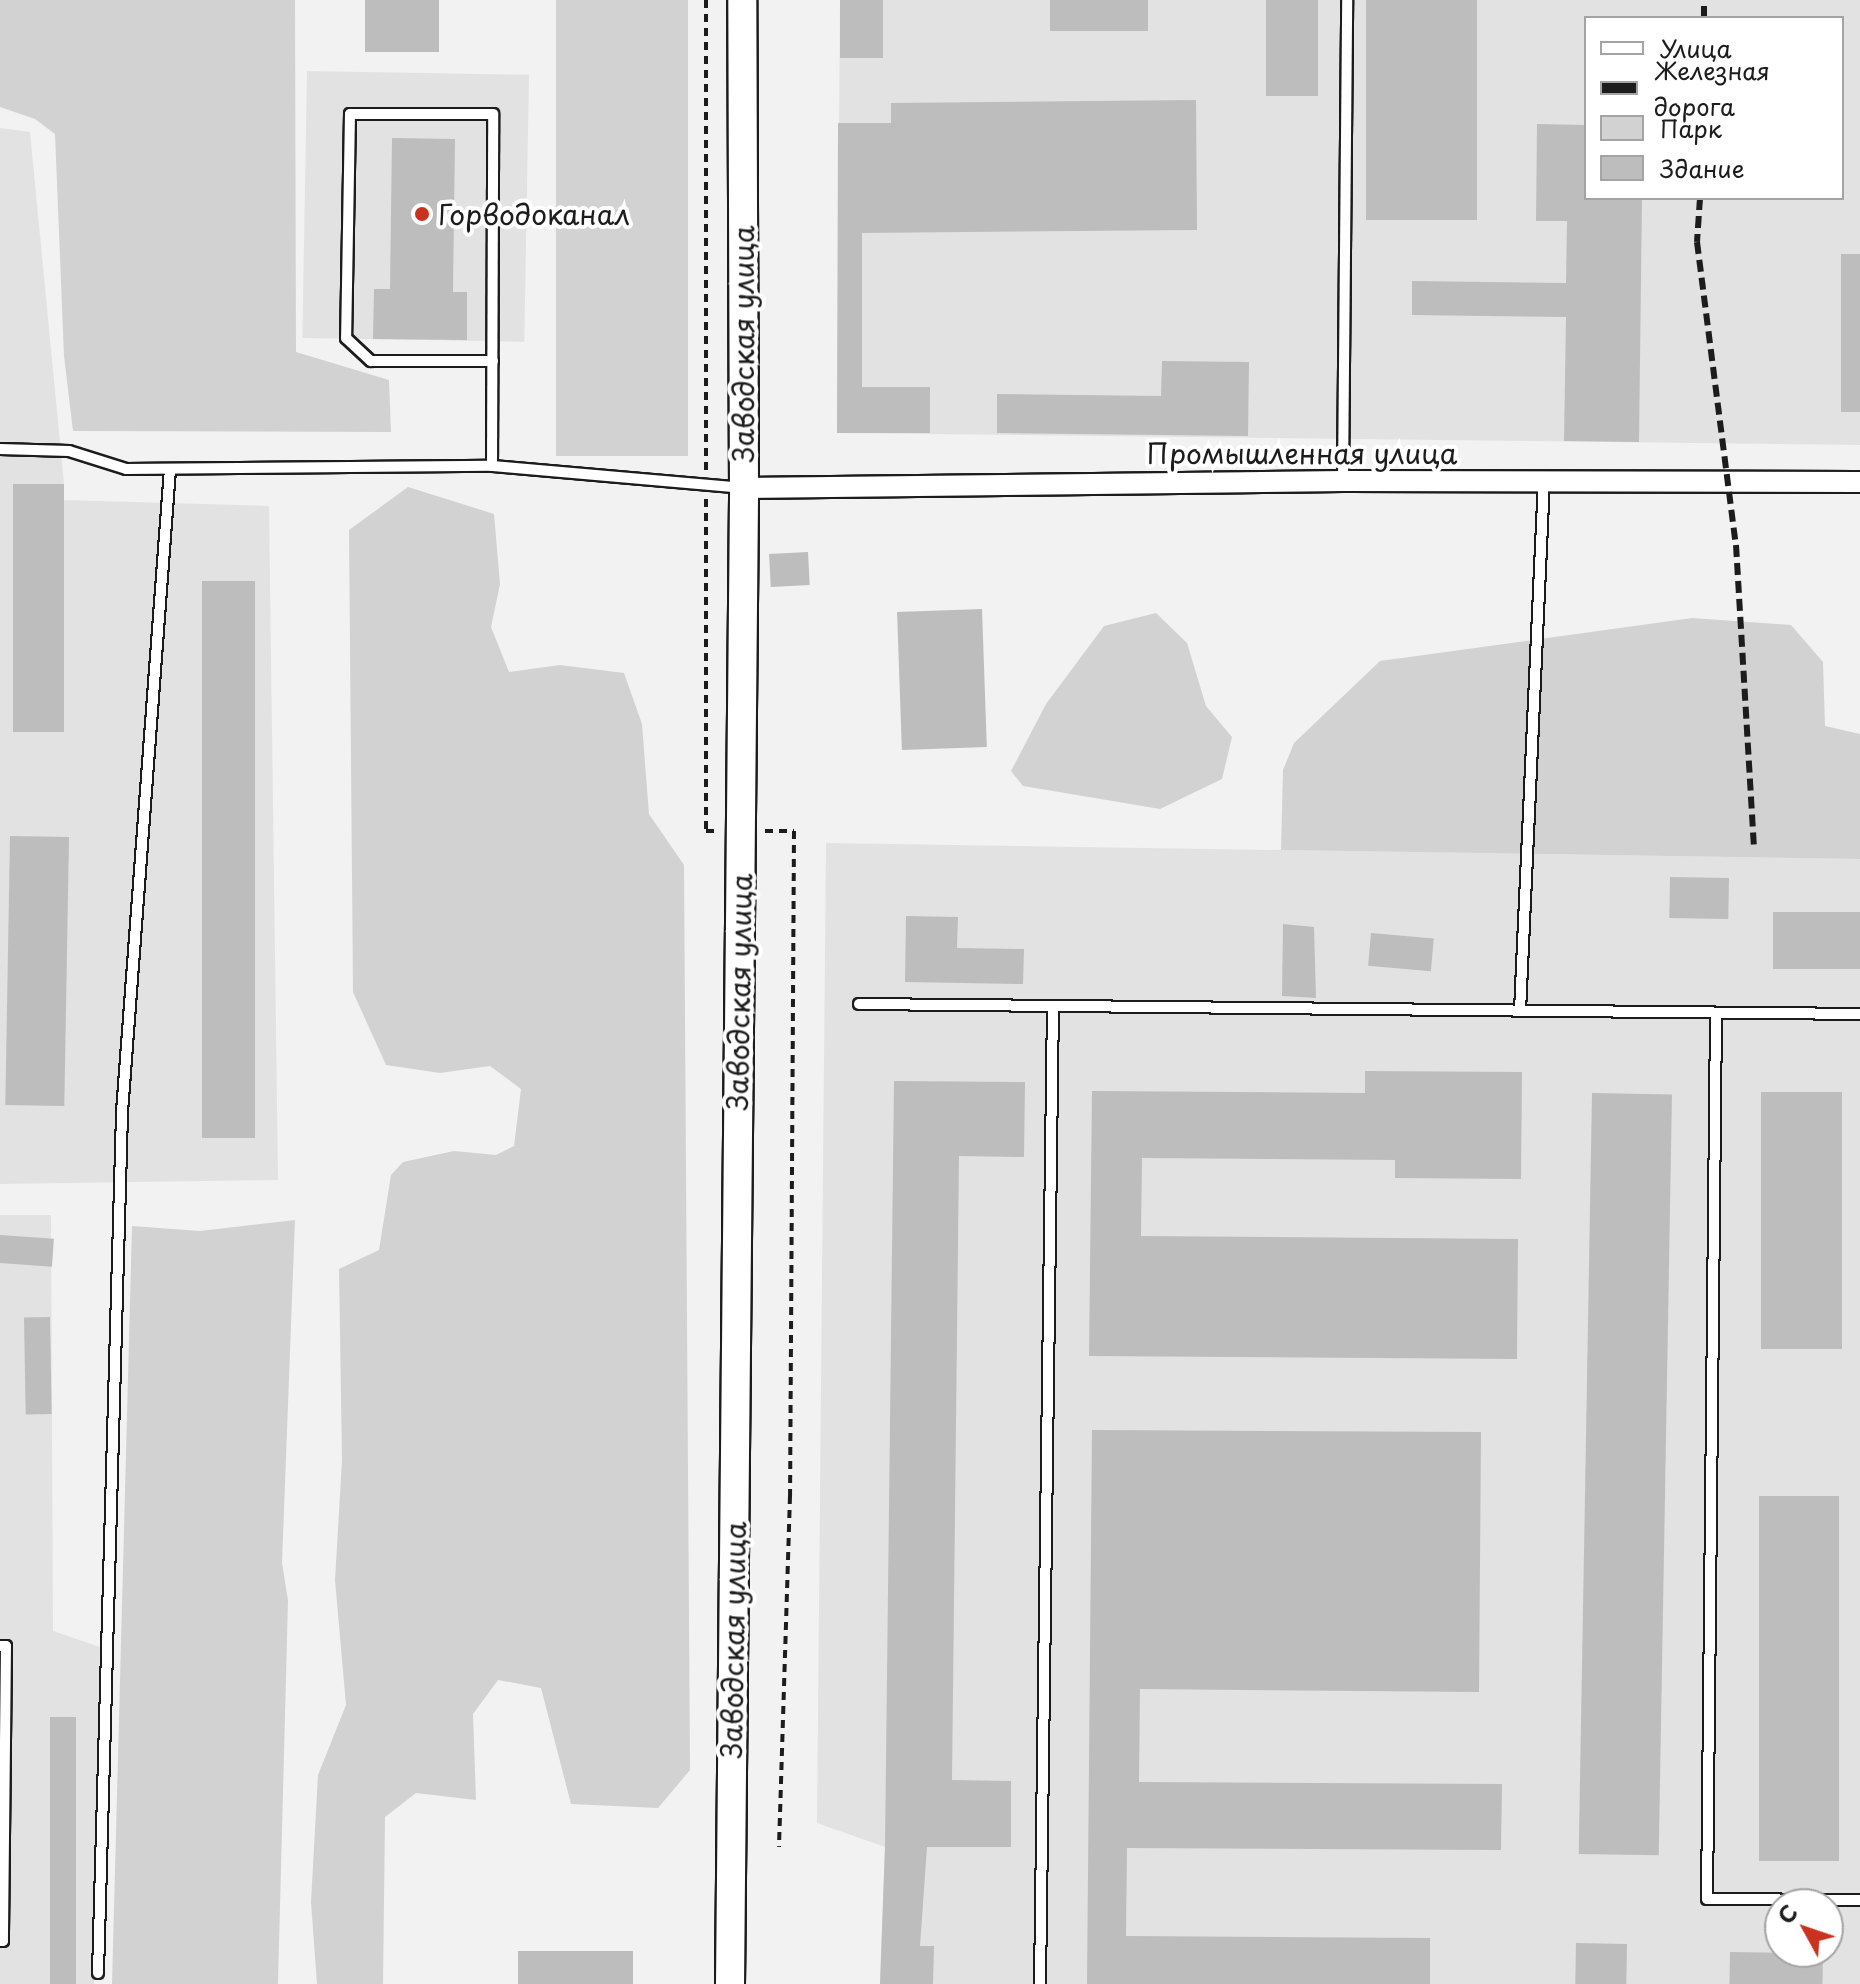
<!DOCTYPE html>
<meta charset="utf-8">
<style>
body{margin:0}
#map{position:relative;width:1860px;height:1984px;overflow:hidden;background:#f2f2f2;font-family:"Playpen Sans",sans-serif}
div>[style]{position:absolute}
.built>*{inset:0;background:#e2e2e2;transform-origin:0 0}
.green>*{inset:0;background:#d2d2d2;transform-origin:0 0}
.building>*{inset:0;background:#bdbdbd;transform-origin:0 0}
.path>*{height:4px;margin-top:-2px;transform-origin:0;background:repeating-linear-gradient(90deg,#1c1c1c 0 8px,transparent 0 14px)}
.roads{filter:drop-shadow(2px 0 #1c1c1c) drop-shadow(-2px 0 #1c1c1c) drop-shadow(0 2px #1c1c1c) drop-shadow(0 -2px #1c1c1c)}
.lane>*{height:10px;margin:-5px;padding:0 5px;transform-origin:5px;border-radius:5px;background:#fff}
.street>*{height:20px;margin:-10px;padding:0 10px;transform-origin:10px;border-radius:10px;background:#fff}
.secondary>*{height:28px;margin:-14px;padding:0 14px;transform-origin:14px;border-radius:14px;background:#fff}
.rail>*{height:6px;margin-top:-3px;transform-origin:0;background:repeating-linear-gradient(90deg,#1c1c1c 0 12px,transparent 0 18px)}
.dots>*{width:22px;height:22px;translate:-50% -50%;box-sizing:border-box;border:4px solid #fff;border-radius:50%}
span{translate:-50% -50%;white-space:nowrap;text-align:center;line-height:1.15;-webkit-text-stroke:8px #fff;paint-order:stroke}
.poi-label{font-size:28px;color:#1c1c1c}
.left{translate:0 -50%;text-align:left}
.street-label{font-size:28px;color:#1c1c1c}
.legend{position:absolute;left:1584px;top:16px;width:260px;height:184px;box-sizing:border-box;background:#fff;border:2px solid #a4a4a4;margin:0;padding:10px 14px;list-style:none;font-size:24px;color:#1c1c1c}
.legend li{display:flex;align-items:center;gap:16px;height:40px}
.legend b{width:40px;border:2px solid #a4a4a4}
.north{position:absolute;left:1764px;top:1888px;width:80px;height:80px;box-sizing:border-box;background:#fff;border:2px solid #a4a4a4;border-radius:50%;rotate:310deg;font-size:22px;font-weight:700;line-height:32px;text-align:center;color:#1c1c1c}
.north::after{content:'';display:block;margin:auto;width:28px;height:36px;background:#c8321e;clip-path:polygon(50% 0,100% 100%,50% 72%,0 100%)}
</style>
<div id="map">
<div class="built">
<i style="clip-path:polygon(evenodd,840px 0,1860px 0,1860px 445px,837px 433px,840px 0,1586px 18px,1842px 18px,1842px 198px,1586px 198px,1586px 18px)"></i>
<i style="left:307px;top:71px;width:222px;height:267px;rotate:1deg"></i>
<i style="clip-path:polygon(0 128px,30px 132px,64px 484px,62px 500px,269px 506px,278px 1180px,0 1184px)"></i>
<i style="clip-path:polygon(evenodd,826px 843px,1860px 859px,1860px 1984px,880px 1984px,885px 1847px,817px 1823px,826px 843px,1780px 1904px,1828px 1904px,1828px 1952px,1780px 1952px,1780px 1904px)"></i>
<i style="clip-path:polygon(0 1215px,51px 1215px,53px 1631px,100px 1647px,94px 1984px,0 1984px)"></i>
</div>
<div class="green">
<i style="clip-path:polygon(0 0,295px 0,296px 352px,389px 380px,391px 432px,73px 431px,64px 356px,55px 134px,35px 119px,0 107px)"></i>
<i style="left:556px;top:0;width:132px;height:456px"></i>
<i style="clip-path:polygon(408px 487px,494px 514px,500px 584px,491px 627px,509px 672px,560px 665px,624px 673px,642px 724px,649px 814px,684px 865px,690px 1770px,658px 1808px,571px 1804px,541px 1688px,498px 1680px,473px 1714px,476px 1800px,416px 1793px,385px 1817px,383px 1984px,317px 1984px,311px 1902px,318px 1775px,346px 1705px,335px 1580px,342px 1460px,339px 1269px,379px 1250px,391px 1175px,403px 1162px,454px 1151px,496px 1155px,514px 1146px,521px 1089px,490px 1066px,440px 1073px,386px 1065px,353px 992px,349px 530px)"></i>
<i style="clip-path:polygon(1156px 613px,1187px 643px,1206px 706px,1232px 737px,1222px 779px,1160px 809px,1023px 786px,1011px 771px,1046px 704px,1104px 626px)"></i>
<i style="clip-path:polygon(1692px 618px,1791px 625px,1823px 662px,1825px 726px,1860px 734px,1860px 859px,1281px 850px,1283px 770px,1294px 743px,1380px 661px)"></i>
<i style="clip-path:polygon(295px 1220px,282px 1563px,288px 1600px,278px 1984px,112px 1984px,132px 1226px,200px 1231px)"></i>
</div>
<div class="building">
<i style="left:365px;top:0;width:74px;height:52px"></i>
<i style="left:840px;top:0;width:43px;height:58px"></i>
<i style="left:1050px;top:0;width:98px;height:31px"></i>
<i style="left:1266px;top:0;width:52px;height:96px"></i>
<i style="left:1366px;top:0;width:111px;height:220px"></i>
<i style="clip-path:polygon(1196px 100px,1197px 230px,862px 233px,862px 387px,930px 387px,930px 433px,837px 433px,838px 123px,891px 123px,891px 103px)"></i>
<i style="clip-path:polygon(1537px 124px,1586px 125px,1586px 198px,1642px 198px,1639px 442px,1564px 441px,1566px 317px,1412px 315px,1412px 281px,1566px 283px,1567px 221px,1536px 221px)"></i>
<i style="clip-path:polygon(392px 138px,455px 139px,453px 292px,467px 292px,467px 340px,373px 339px,374px 289px,390px 289px)"></i>
<i style="left:1841px;top:254px;width:19px;height:158px"></i>
<i style="clip-path:polygon(1162px 361px,1249px 362px,1248px 436px,997px 433px,997px 394px,1161px 396px)"></i>
<i style="left:13px;top:484px;width:51px;height:248px"></i>
<i style="left:808px;top:552px;width:33px;height:39px;rotate:87deg"></i>
<i style="left:202px;top:581px;width:53px;height:557px"></i>
<i style="left:982px;top:609px;width:138px;height:85px;rotate:88deg"></i>
<i style="left:10px;top:836px;width:59px;height:269px;rotate:1deg"></i>
<i style="left:1670px;top:877px;width:59px;height:41px;rotate:1deg"></i>
<i style="left:1773px;top:912px;width:87px;height:57px"></i>
<i style="clip-path:polygon(906px 916px,958px 917px,957px 948px,1024px 949px,1023px 984px,905px 982px)"></i>
<i style="clip-path:polygon(1283px 924px,1314px 927px,1316px 998px,1282px 996px)"></i>
<i style="left:1371px;top:933px;width:63px;height:33px;rotate:5deg"></i>
<i style="clip-path:polygon(1365px 1071px,1522px 1072px,1521px 1179px,1395px 1178px,1395px 1160px,1142px 1158px,1141px 1236px,1518px 1239px,1517px 1359px,1089px 1356px,1092px 1091px,1365px 1093px)"></i>
<i style="clip-path:polygon(894px 1081px,1025px 1082px,1024px 1157px,959px 1156px,952px 1780px,1011px 1781px,1011px 1847px,927px 1847px,920px 1946px,934px 1946px,933px 1984px,880px 1984px,885px 1846px)"></i>
<i style="left:1761px;top:1092px;width:81px;height:257px"></i>
<i style="left:1592px;top:1093px;width:80px;height:761px;rotate:1deg"></i>
<i style="left:0;top:1235px;width:54px;height:28px;rotate:4deg"></i>
<i style="left:50px;top:1317px;width:97px;height:26px;rotate:89deg"></i>
<i style="clip-path:polygon(1092px 1430px,1481px 1432px,1479px 1692px,1140px 1689px,1139px 1782px,1502px 1784px,1501px 1850px,1127px 1848px,1126px 1936px,1430px 1938px,1430px 1984px,1087px 1984px)"></i>
<i style="left:1759px;top:1496px;width:80px;height:365px"></i>
<i style="left:50px;top:1717px;width:26px;height:267px"></i>
<i style="left:1576px;top:1943px;width:51px;height:41px;rotate:1deg"></i>
<i style="left:518px;top:1951px;width:115px;height:33px"></i>
<i style="left:1730px;top:1952px;width:93px;height:32px;rotate:1deg"></i>
</div>
<div class="path">
<i style="left:706px;top:0;width:470px;rotate:90deg"></i>
<i style="left:706px;top:499px;width:332px;rotate:90deg"></i>
<i style="left:706px;top:831px;width:11px"></i>
<i style="left:765px;top:831px;width:29px"></i>
<i style="left:794px;top:831px;width:665px;rotate:90.34deg"></i>
<i style="left:790px;top:1496px;width:351px;rotate:91.8deg"></i>
</div>
<div class="roads">
<div class="lane">
<i style="left:0;top:449px;width:69px;rotate:1.7deg"></i>
<i style="left:69px;top:451px;width:60px;rotate:17.5deg"></i>
<i style="left:126px;top:469px;width:366px;rotate:-0.5deg"></i>
<i style="left:492px;top:466px;width:251px;rotate:5deg"></i>
<i style="left:492px;top:466px;width:352px;rotate:-89.8deg"></i>
<i style="left:493px;top:114px;width:143px;rotate:180deg"></i>
<i style="left:350px;top:114px;width:224px;rotate:91deg"></i>
<i style="left:346px;top:338px;width:34px;rotate:43deg"></i>
<i style="left:371px;top:361px;width:122px"></i>
<i style="left:1343px;top:481px;width:481px;rotate:-89.5deg"></i>
<i style="left:859px;top:1004px;width:1001px;rotate:0.57deg"></i>
<i style="left:1520px;top:1011px;width:531px;rotate:-87.41deg"></i>
<i style="left:1716px;top:1013px;width:886px;rotate:90.58deg"></i>
<i style="left:1707px;top:1899px;width:153px;rotate:0.4deg"></i>
<i style="left:0;top:1646px;width:6px"></i>
<i style="left:6px;top:1646px;width:295px;rotate:90.6deg"></i>
<i style="left:3px;top:1941px;width:3px;rotate:180deg"></i>
<i style="left:98px;top:1973px;width:861px;rotate:-88.4deg"></i>
<i style="left:122px;top:1112px;width:645px;rotate:-85.73deg"></i>
<i style="left:1040px;top:1984px;width:977px;rotate:-89.24deg"></i>
</div>
<div class="street">
<i style="left:744px;top:488px;width:599px;rotate:-0.67deg"></i>
<i style="left:1343px;top:481px;width:517px;rotate:0.11deg"></i>
</div>
<div class="secondary">
<i style="left:730px;top:1984px;width:1496px;rotate:-89.46deg"></i>
<i style="left:744px;top:488px;width:488px;rotate:-90.2deg"></i>
</div>
</div>
<div class="rail">
<i style="left:1704px;top:18px;width:18px;rotate:-90deg"></i>
<i style="left:1700px;top:198px;width:44px;rotate:93.9deg"></i>
<i style="left:1697px;top:242px;width:305px;rotate:82.7deg"></i>
<i style="left:1736px;top:545px;width:303px;rotate:86.6deg"></i>
</div>
<div class="dots">
<i style="left:422px;top:214px;background:#c8321e"></i>
</div>
<div class="poi-label">
<span class="left" style="left:438px;top:214px">Горводоканал</span>
</div>
<div class="street-label">
<span style="left:743px;top:344px;rotate:-90deg">Заводская улица</span>
<span style="left:1302px;top:453px">Промышленная улица</span>
<span style="left:739px;top:992px;rotate:-89deg">Заводская улица</span>
<span style="left:733px;top:1640px;rotate:-89deg">Заводская улица</span>
</div>
<ul class="legend">
<li><b style="height:10px;background:#fff"></b>Улица</li>
<li><b style="height:10px;background:#1c1c1c"></b>Железная дорога</li>
<li><b style="height:22px;background:#d2d2d2"></b>Парк</li>
<li><b style="height:22px;background:#bdbdbd"></b>Здание</li>
</ul>
<div class="north">С</div>
</div>
